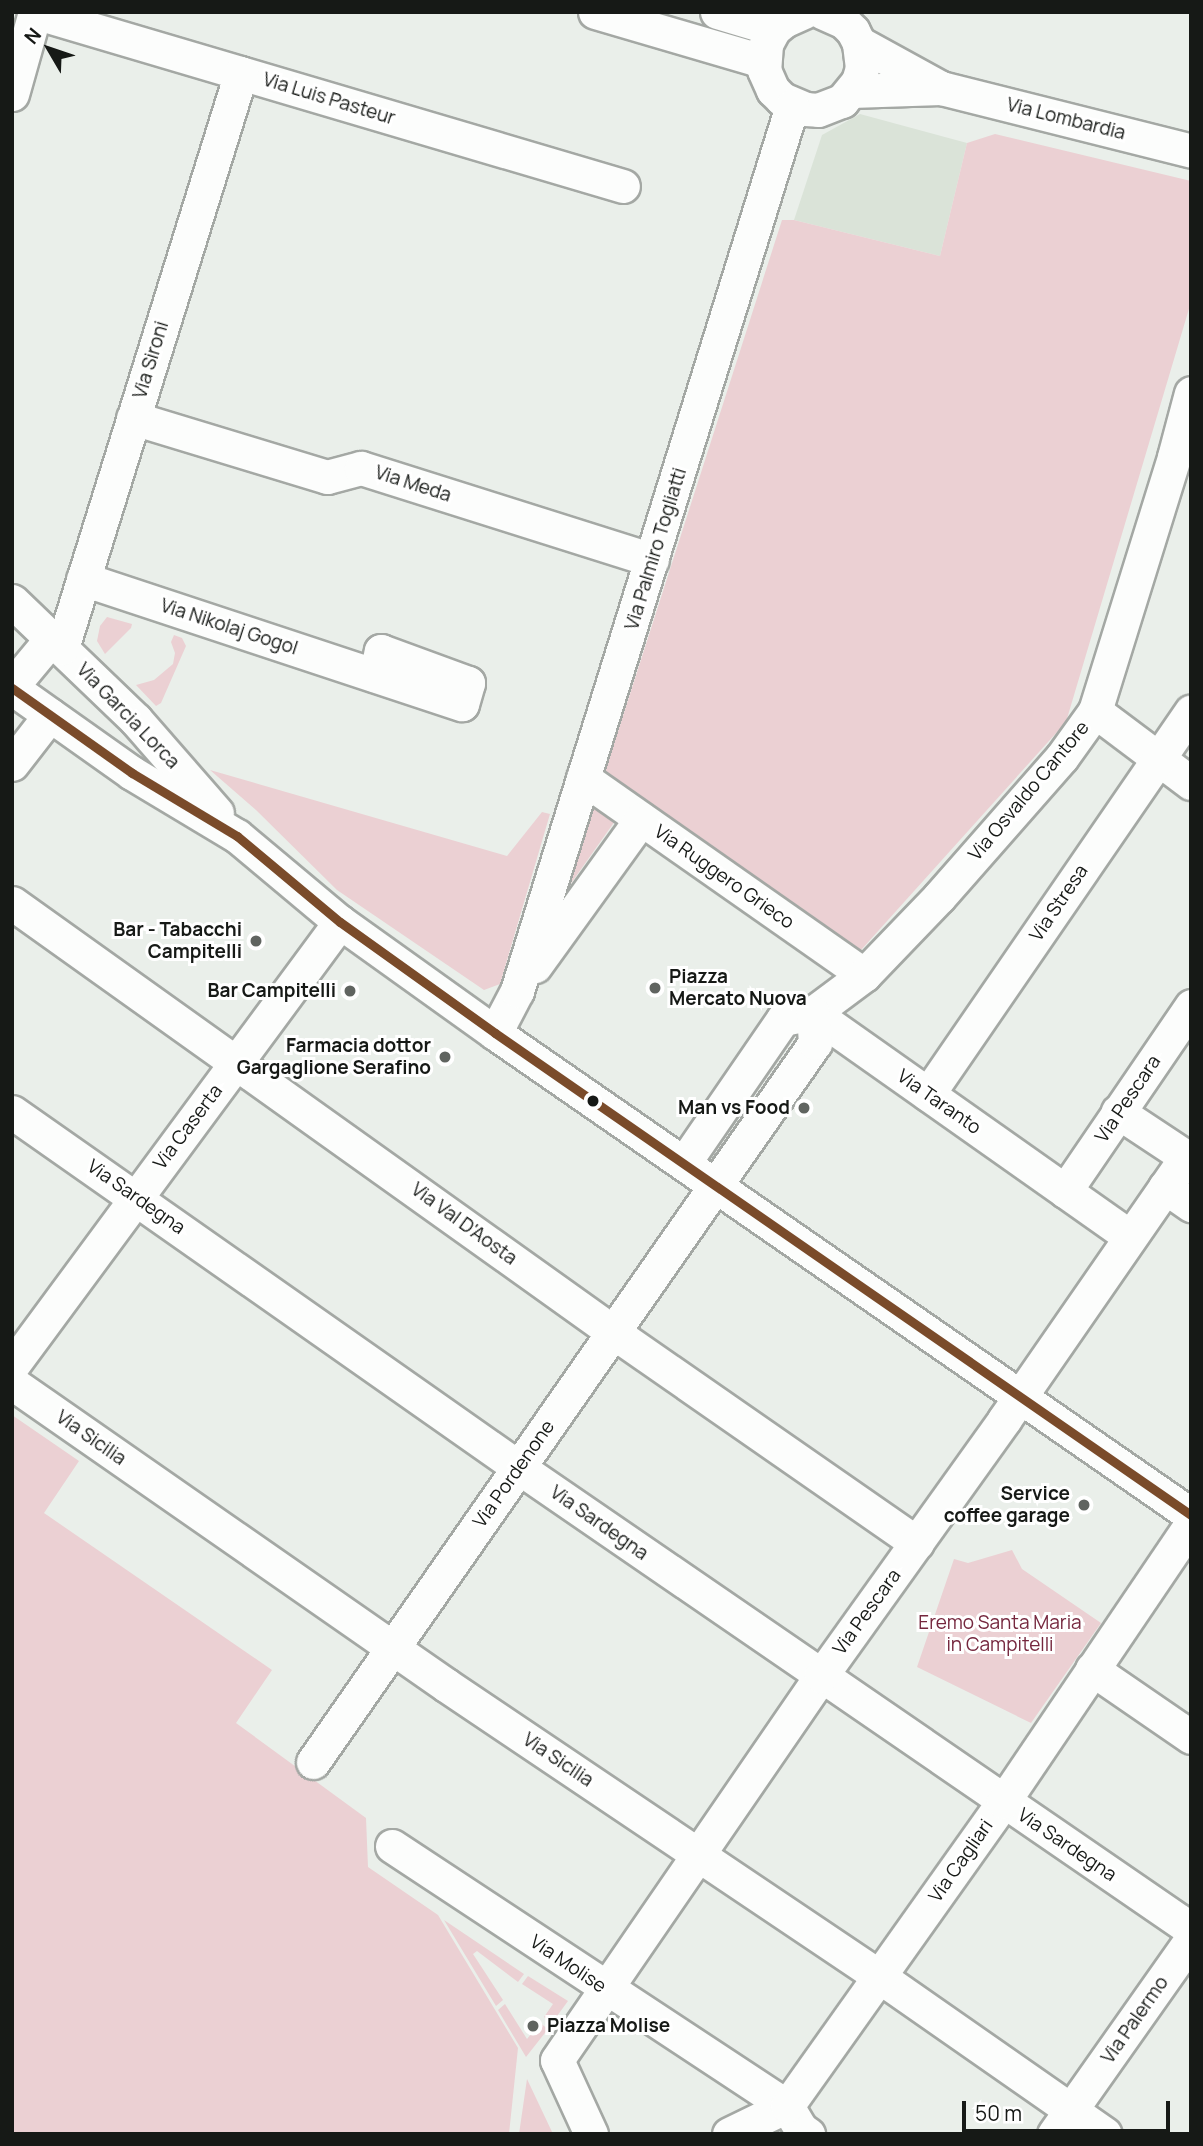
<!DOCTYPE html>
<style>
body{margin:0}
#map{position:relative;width:1203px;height:2146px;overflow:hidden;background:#eaefea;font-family:Manrope,sans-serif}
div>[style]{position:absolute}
.built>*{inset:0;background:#dae3d8}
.green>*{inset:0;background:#ebd0d3}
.roads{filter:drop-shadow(2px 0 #a4a8a4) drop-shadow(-2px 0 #a4a8a4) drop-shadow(0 2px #a4a8a4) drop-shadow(0 -2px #a4a8a4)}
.minor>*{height:33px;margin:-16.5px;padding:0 16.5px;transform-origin:16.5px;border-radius:16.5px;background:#fcfdfc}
.bus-1>*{height:9px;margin:-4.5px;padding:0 4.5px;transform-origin:4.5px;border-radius:4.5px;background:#7a4b2a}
.dots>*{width:19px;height:19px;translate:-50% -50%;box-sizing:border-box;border:4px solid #fff;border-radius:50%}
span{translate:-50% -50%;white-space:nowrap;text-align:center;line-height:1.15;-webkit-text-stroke:6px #fff;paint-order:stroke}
.street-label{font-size:19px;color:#161916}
.poi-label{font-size:19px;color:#161916;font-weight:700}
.right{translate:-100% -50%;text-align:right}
.left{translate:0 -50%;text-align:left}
.park-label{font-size:19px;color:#75273e}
.frame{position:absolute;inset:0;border:14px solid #161916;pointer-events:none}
.north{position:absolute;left:14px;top:14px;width:70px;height:70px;-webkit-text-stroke:5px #fff;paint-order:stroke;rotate:309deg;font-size:19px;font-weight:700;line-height:28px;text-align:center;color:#161916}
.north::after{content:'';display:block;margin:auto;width:24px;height:32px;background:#161916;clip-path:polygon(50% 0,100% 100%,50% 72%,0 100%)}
.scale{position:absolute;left:962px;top:2101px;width:208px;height:32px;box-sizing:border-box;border:4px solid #161916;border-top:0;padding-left:9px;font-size:21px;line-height:24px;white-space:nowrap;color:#161916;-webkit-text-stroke:5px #fff;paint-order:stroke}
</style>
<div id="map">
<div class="built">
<i style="clip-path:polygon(860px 114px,967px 143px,940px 256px,794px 220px,822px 135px)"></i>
</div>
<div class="green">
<i style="clip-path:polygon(995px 134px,1191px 181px,1191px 302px,1066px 722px,861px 950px,605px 772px,782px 220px,794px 220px,940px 256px,967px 143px)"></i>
<i style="clip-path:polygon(107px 617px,132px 624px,131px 628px,105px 654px,97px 641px,100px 626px)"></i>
<i style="clip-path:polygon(174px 635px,182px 638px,186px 646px,161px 703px,156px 706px,136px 685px,154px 680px,173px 664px,175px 653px,171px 642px)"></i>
<i style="clip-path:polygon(210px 770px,507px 856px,542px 812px,550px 814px,500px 984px,484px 990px,337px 890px,256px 810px)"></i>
<i style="clip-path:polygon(592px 806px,615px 821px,567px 889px)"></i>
<i style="clip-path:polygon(12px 1415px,79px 1461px,44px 1513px,272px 1670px,236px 1723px,366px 1818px,368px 1867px,438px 1915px,518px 2048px,509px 2134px,12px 2134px)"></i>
<i style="clip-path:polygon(1012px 1550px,1022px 1569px,1101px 1623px,1031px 1723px,917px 1667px,954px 1559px,968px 1563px)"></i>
<i style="clip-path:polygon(444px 1920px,524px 1974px,518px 1982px,477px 1951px,473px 1954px,503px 2000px,496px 2006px)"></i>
<i style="clip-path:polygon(528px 1976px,568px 2001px,552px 2023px,544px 2017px,553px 2004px,522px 1984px)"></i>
<i style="clip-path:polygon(505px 2004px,527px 2039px,540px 2023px,548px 2029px,526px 2057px,498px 2010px)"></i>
<i style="clip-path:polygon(527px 2079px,553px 2134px,519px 2134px)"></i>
</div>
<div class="roads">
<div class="minor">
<i style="left:34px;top:12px;width:614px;rotate:16.46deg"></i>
<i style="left:595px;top:12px;width:175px;rotate:16.3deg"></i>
<i style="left:717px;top:12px;width:59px;rotate:16.6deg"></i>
<i style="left:804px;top:12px;width:22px;rotate:156deg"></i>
<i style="left:784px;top:21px;width:13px;rotate:141deg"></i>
<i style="left:774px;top:29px;width:17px;rotate:118deg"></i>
<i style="left:766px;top:44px;width:26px;rotate:94deg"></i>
<i style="left:764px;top:70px;width:22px;rotate:66deg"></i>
<i style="left:773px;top:90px;width:13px;rotate:45deg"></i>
<i style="left:782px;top:99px;width:25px;rotate:23deg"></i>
<i style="left:805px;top:109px;width:13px;rotate:4deg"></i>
<i style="left:818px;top:110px;width:26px;rotate:-21deg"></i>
<i style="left:842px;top:101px;width:26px;rotate:-51deg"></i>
<i style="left:858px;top:81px;width:14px;rotate:-73deg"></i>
<i style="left:862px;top:68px;width:25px;rotate:-97deg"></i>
<i style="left:859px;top:43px;width:13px;rotate:-117deg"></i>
<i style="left:853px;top:31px;width:13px;rotate:-135deg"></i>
<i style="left:844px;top:22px;width:24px;rotate:-156deg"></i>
<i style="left:859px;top:43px;width:94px;rotate:28.8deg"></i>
<i style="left:941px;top:88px;width:258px;rotate:14.1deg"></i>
<i style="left:851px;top:91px;width:90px;rotate:-1.9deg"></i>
<i style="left:12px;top:94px;width:85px;rotate:-74.3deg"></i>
<i style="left:133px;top:418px;width:203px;rotate:16.9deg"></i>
<i style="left:327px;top:477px;width:35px;rotate:-15deg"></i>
<i style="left:361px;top:468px;width:305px;rotate:17.5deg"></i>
<i style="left:83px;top:579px;width:399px;rotate:18.3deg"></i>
<i style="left:462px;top:704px;width:22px;rotate:-74deg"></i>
<i style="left:468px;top:683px;width:93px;rotate:-159.8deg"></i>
<i style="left:381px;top:651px;width:25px;rotate:104deg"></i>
<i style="left:12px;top:601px;width:172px;rotate:43.8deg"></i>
<i style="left:136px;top:720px;width:123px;rotate:48.9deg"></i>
<i style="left:62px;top:648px;width:602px;rotate:-72.71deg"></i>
<i style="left:12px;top:686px;width:62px;rotate:-50.2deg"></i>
<i style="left:12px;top:688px;width:147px;rotate:35.3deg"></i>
<i style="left:132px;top:773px;width:122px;rotate:31deg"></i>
<i style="left:237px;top:836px;width:134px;rotate:39.9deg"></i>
<i style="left:340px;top:922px;width:191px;rotate:35.6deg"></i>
<i style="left:495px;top:1033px;width:847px;rotate:34.7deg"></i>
<i style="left:1095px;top:711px;width:120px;rotate:36.9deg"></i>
<i style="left:12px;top:764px;width:62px;rotate:-52.2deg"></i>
<i style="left:583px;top:778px;width:343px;rotate:35deg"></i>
<i style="left:12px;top:903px;width:738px;rotate:35.52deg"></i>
<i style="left:613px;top:1332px;width:370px;rotate:34.8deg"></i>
<i style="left:535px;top:966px;width:181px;rotate:-54.2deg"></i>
<i style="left:813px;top:1013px;width:388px;rotate:35.2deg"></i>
<i style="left:495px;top:1033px;width:47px;rotate:-62.4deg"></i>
<i style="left:517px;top:991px;width:927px;rotate:-72.74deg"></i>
<i style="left:928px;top:1094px;width:464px;rotate:-55.5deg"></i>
<i style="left:12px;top:1112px;width:618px;rotate:35.05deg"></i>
<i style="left:518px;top:1467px;width:816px;rotate:34.47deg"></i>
<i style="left:684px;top:1163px;width:175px;rotate:-55.5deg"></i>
<i style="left:783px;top:1019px;width:31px;rotate:-11deg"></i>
<i style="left:813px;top:1013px;width:64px;rotate:-36.7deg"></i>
<i style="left:864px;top:975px;width:108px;rotate:-46.1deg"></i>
<i style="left:939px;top:897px;width:186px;rotate:-48.7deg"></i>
<i style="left:1062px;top:757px;width:57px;rotate:-54.3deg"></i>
<i style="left:1095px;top:711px;width:266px;rotate:-72.7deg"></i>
<i style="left:1174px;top:457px;width:66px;rotate:-75.1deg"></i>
<i style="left:1165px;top:1187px;width:32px;rotate:35deg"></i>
<i style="left:1065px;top:1191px;width:224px;rotate:-55.7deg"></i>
<i style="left:12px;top:1366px;width:552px;rotate:-53.55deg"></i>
<i style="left:12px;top:1383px;width:529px;rotate:34.83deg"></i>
<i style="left:446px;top:1685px;width:523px;rotate:33.93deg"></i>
<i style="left:880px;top:1977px;width:274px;rotate:34.9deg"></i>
<i style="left:1092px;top:1669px;width:120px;rotate:34.5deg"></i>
<i style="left:313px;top:1762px;width:877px;rotate:-55.08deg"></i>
<i style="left:815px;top:1043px;width:30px;rotate:-94deg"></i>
<i style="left:392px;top:1846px;width:473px;rotate:33.4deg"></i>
<i style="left:787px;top:2106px;width:27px;rotate:59deg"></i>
<i style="left:801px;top:2129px;width:9px;rotate:36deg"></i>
<i style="left:591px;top:2134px;width:81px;rotate:-114.7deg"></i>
<i style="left:557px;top:2060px;width:466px;rotate:-55.5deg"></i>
<i style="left:821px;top:1676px;width:315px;rotate:-54.4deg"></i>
<i style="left:1004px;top:1420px;width:320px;rotate:-55.3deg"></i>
<i style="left:1186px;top:1157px;width:82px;rotate:-146.5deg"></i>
<i style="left:729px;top:2134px;width:64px;rotate:-25.8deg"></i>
<i style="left:787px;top:2106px;width:373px;rotate:-54.6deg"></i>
<i style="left:1003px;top:1802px;width:336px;rotate:-55.9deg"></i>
<i style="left:1054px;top:2134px;width:237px;rotate:-54.8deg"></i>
</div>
</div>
<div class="bus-1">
<i style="left:12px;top:688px;width:147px;rotate:35.3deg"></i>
<i style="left:132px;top:773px;width:122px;rotate:31deg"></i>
<i style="left:237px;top:836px;width:134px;rotate:39.9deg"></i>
<i style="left:340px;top:922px;width:191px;rotate:35.6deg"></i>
<i style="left:495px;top:1033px;width:847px;rotate:34.7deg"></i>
</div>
<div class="dots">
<i style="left:256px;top:941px;background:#606460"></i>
<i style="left:655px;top:988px;background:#606460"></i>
<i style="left:350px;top:991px;background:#606460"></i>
<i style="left:445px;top:1057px;background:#606460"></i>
<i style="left:593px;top:1101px;background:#161916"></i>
<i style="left:804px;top:1108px;background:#606460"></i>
<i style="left:1084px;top:1505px;background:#606460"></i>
<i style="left:533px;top:2026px;background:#606460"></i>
</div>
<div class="street-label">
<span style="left:329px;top:99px;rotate:17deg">Via Luis Pasteur</span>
<span style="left:1066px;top:119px;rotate:14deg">Via Lombardia</span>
<span style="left:151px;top:360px;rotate:-73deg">Via Sironi</span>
<span style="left:413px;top:484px;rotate:18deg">Via Meda</span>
<span style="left:656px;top:549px;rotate:-73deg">Via Palmiro Togliatti</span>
<span style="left:229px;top:627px;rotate:18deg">Via Nikolaj Gogol</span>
<span style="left:128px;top:716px;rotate:46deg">Via Garcia Lorca</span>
<span style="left:1029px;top:791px;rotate:-50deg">Via Osvaldo Cantore</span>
<span style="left:724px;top:877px;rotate:35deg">Via Ruggero Grieco</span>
<span style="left:1059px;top:903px;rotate:-56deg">Via Stresa</span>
<span style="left:1128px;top:1099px;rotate:-56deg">Via Pescara</span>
<span style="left:939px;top:1102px;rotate:35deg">Via Taranto</span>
<span style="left:188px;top:1127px;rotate:-53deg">Via Caserta</span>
<span style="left:136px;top:1197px;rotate:35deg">Via Sardegna</span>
<span style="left:464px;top:1224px;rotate:36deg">Via Val D'Aosta</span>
<span style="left:91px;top:1438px;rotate:35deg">Via Sicilia</span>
<span style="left:514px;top:1474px;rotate:-55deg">Via Pordenone</span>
<span style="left:599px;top:1523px;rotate:35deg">Via Sardegna</span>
<span style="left:867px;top:1612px;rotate:-54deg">Via Pescara</span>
<span style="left:558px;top:1760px;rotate:34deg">Via Sicilia</span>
<span style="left:1067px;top:1845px;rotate:34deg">Via Sardegna</span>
<span style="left:961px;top:1861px;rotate:-55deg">Via Cagliari</span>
<span style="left:568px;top:1964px;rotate:34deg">Via Molise</span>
<span style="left:1135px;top:2020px;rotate:-55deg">Via Palermo</span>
</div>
<div class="poi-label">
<span class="right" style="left:242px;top:941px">Bar - Tabacchi<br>Campitelli</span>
<span class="left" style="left:669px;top:988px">Piazza<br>Mercato Nuova</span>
<span class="right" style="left:336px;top:991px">Bar Campitelli</span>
<span class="right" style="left:431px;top:1057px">Farmacia dottor<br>Gargaglione Serafino</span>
<span class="right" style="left:790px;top:1108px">Man vs Food</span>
<span class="right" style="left:1070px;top:1505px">Service<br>coffee garage</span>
<span class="left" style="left:547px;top:2026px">Piazza Molise</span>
</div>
<div class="park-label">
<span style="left:1000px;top:1634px">Eremo Santa Maria<br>in Campitelli</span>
</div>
<div class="frame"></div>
<div class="north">N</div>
<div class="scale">50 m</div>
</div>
